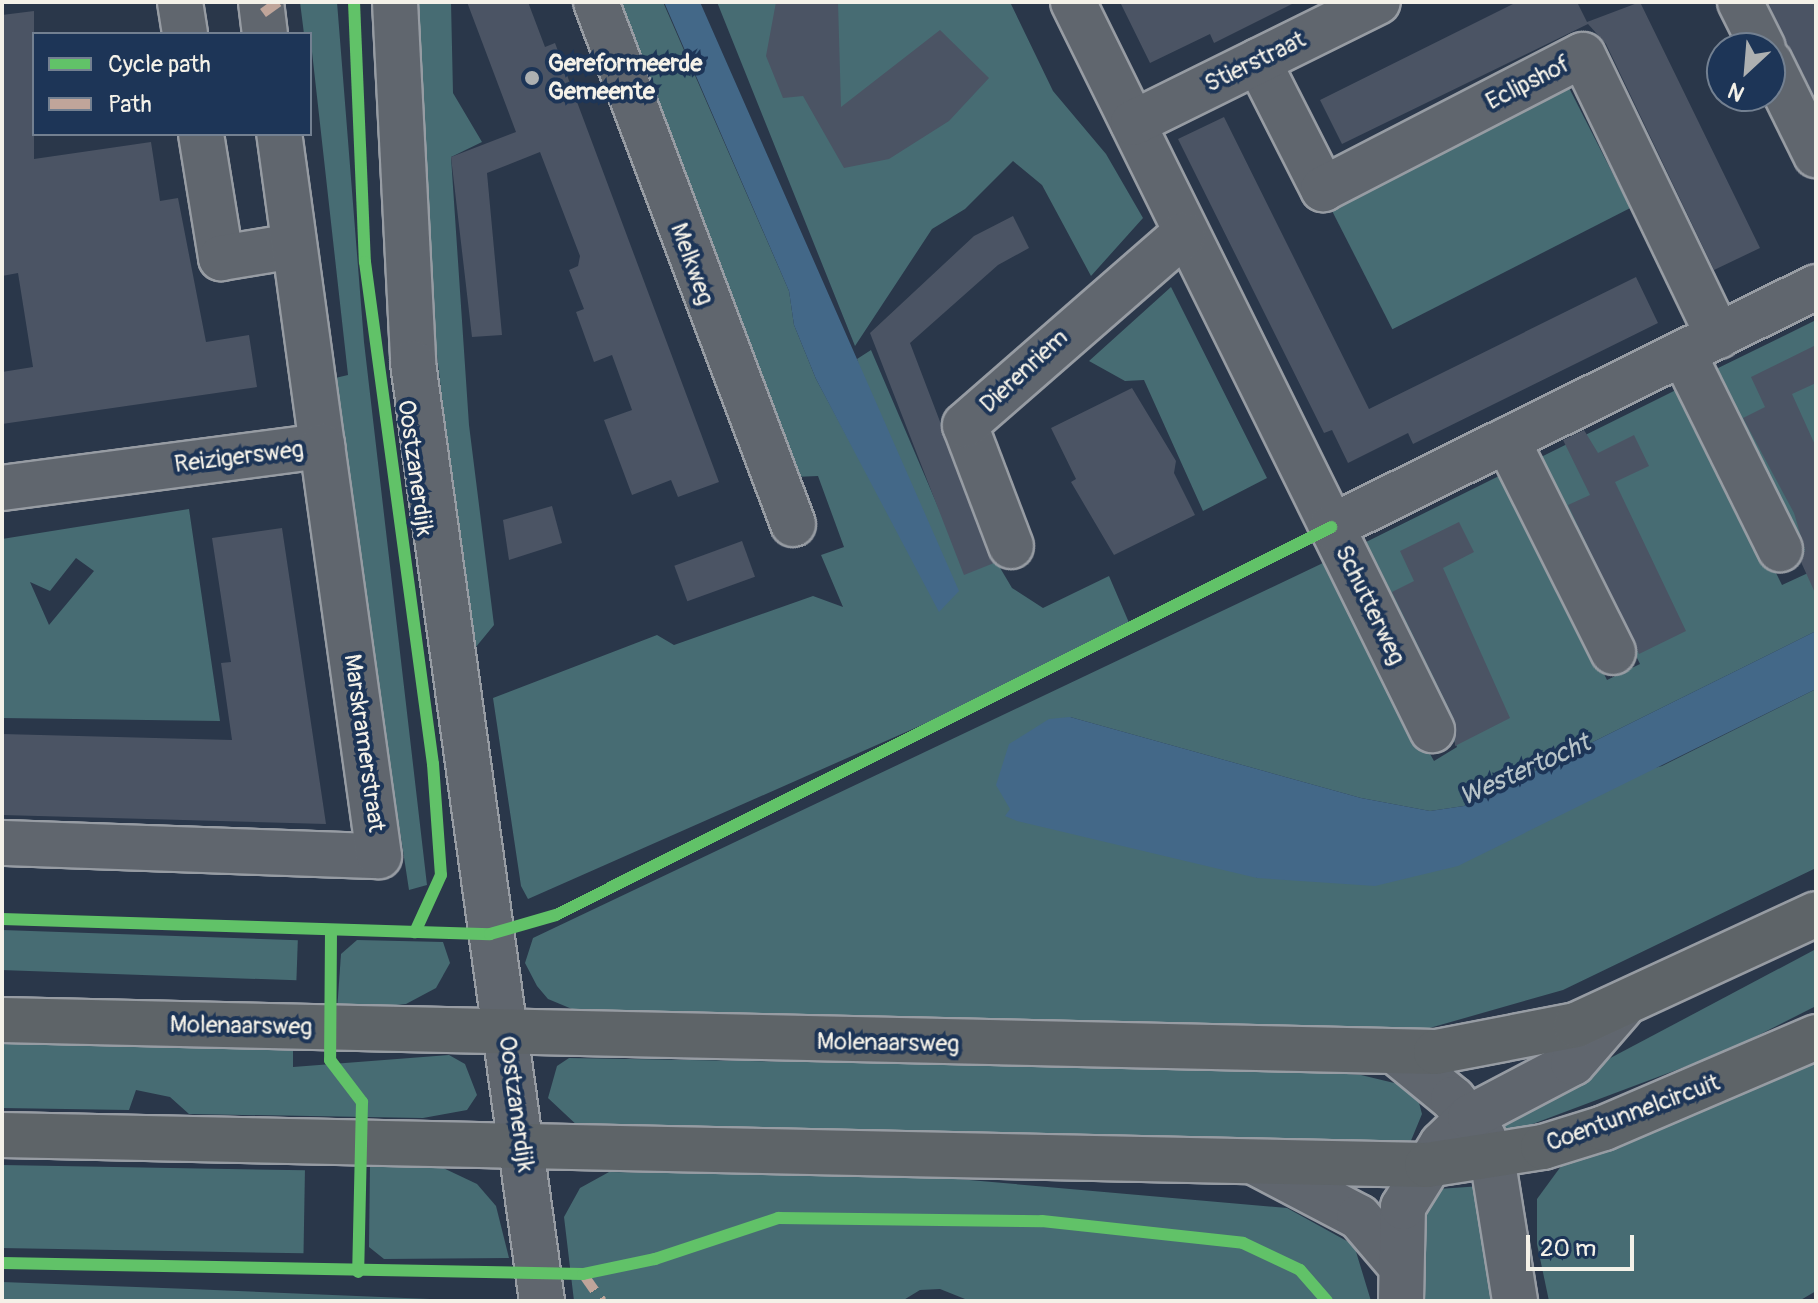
<!DOCTYPE html>
<style>
body{margin:0}
#map{position:relative;width:1818px;height:1303px;overflow:hidden;background:#2a374a;font-family:Pangolin,sans-serif}
div>[style]{position:absolute}
.green>*{inset:0;background:#476c73;transform-origin:0 0}
.water>*{inset:0;background:#436888}
.building>*{inset:0;background:#4b5464;transform-origin:0 0}
.roads{filter:drop-shadow(2px 0 #979ca3) drop-shadow(-2px 0 #979ca3) drop-shadow(0 2px #979ca3) drop-shadow(0 -2px #979ca3)}
.minor>*{height:44px;margin:-22px;padding:0 22px;transform-origin:22px;border-radius:22px;background:#60666e}
.major>*{height:44px;margin:-22px;padding:0 22px;transform-origin:22px;border-radius:22px;background:#5e6468}
.quiet>*{height:10px;margin-top:-5px;transform-origin:0;background:repeating-linear-gradient(90deg,#c0a59a 0 20px,transparent 0 30px)}
.cycleway>*{height:12px;margin:-6px;padding:0 6px;transform-origin:6px;border-radius:6px;background:#61c268}
.dots>*{width:22px;height:22px;translate:-50% -50%;box-sizing:border-box;border:4px solid #1d3557;border-radius:50%}
span{translate:-50% -50%;white-space:nowrap;text-align:center;line-height:1.15;-webkit-text-stroke:8px #1d3557;paint-order:stroke}
.street-label{font-size:24px;color:#f4f1e8}
.poi-label{font-size:24px;color:#f4f1e8;font-weight:700}
.left{translate:0 -50%;text-align:left}
.water-label{font-size:26px;color:#b7c3c8;font-style:italic}
.frame{position:absolute;inset:0;border:4px solid #f4f1e8;pointer-events:none}
.legend{position:absolute;left:32px;top:32px;width:280px;height:104px;box-sizing:border-box;background:#1d3557;border:2px solid #738091;margin:0;padding:10px 14px;list-style:none;font-size:24px;color:#f4f1e8}
.legend li{display:flex;align-items:center;gap:16px;height:40px}
.legend b{width:40px;border:2px solid #738091}
.north{position:absolute;left:1706px;top:32px;width:80px;height:80px;box-sizing:border-box;background:#1d3557;border:2px solid #738091;border-radius:50%;rotate:206deg;font-size:22px;font-weight:700;line-height:32px;text-align:center;color:#f4f1e8}
.north::after{content:'';display:block;margin:auto;width:28px;height:36px;background:#adb0b1;clip-path:polygon(50% 0,100% 100%,50% 72%,0 100%)}
.scale{position:absolute;left:1526px;top:1235px;width:108px;height:36px;box-sizing:border-box;border:4px solid #f4f1e8;border-top:0;padding-left:10px;font-size:24px;line-height:28px;white-space:nowrap;color:#f4f1e8;-webkit-text-stroke:6px #1d3557;paint-order:stroke}
</style>
<div id="map">
<div class="green">
<i style="clip-path:polygon(300px 2px,337px 2px,364px 342px,427px 885px,409px 890px,331px 379px,348px 375px,310px 34px,304px 34px)"></i>
<i style="clip-path:polygon(411px 2px,451px 2px,453px 93px,482px 142px,451px 157px,469px 425px,494px 625px,471px 653px,417px 179px)"></i>
<i style="clip-path:polygon(615px 2px,663px 2px,789px 291px,794px 325px,816px 379px,925px 581px,857px 359px,871px 350px,965px 570px,996px 561px,1012px 588px,1043px 608px,1109px 576px,1130px 625px,965px 706px,528px 899px,521px 886px,493px 698px,657px 635px,674px 645px,813px 596px,843px 607px,821px 555px,844px 547px,818px 476px,794px 477px)"></i>
<i style="clip-path:polygon(717px 2px,1010px 2px,1053px 91px,1106px 154px,1143px 218px,1091px 276px,1042px 185px,1013px 161px,965px 209px,932px 229px,855px 346px)"></i>
<i style="left:1564px;top:78px;width:146px;height:267px;rotate:63deg"></i>
<i style="clip-path:polygon(1171px 287px,1267px 478px,1203px 511px,1144px 380px,1125px 381px,1089px 361px)"></i>
<i style="clip-path:polygon(1816px 320px,1816px 631px,1464px 806px,1430px 811px,1361px 798px,1070px 717px,1257px 878px,1662px 766px,1816px 689px,1816px 868px,1563px 990px,1377px 1043px,596px 1019px,548px 999px,537px 986px,525px 963px,533px 938px,1323px 563px,1434px 761px,1457px 747px,1358px 546px,1505px 473px,1607px 680px,1640px 664px,1539px 458px,1684px 386px,1782px 585px,1808px 573px,1710px 372px)"></i>
<i style="clip-path:polygon(evenodd,189px 509px,220px 721px,2px 718px,2px 539px,189px 509px,76px 558px,94px 571px,49px 625px,30px 582px,50px 591px,76px 558px)"></i>
<i style="left:2px;top:930px;width:296px;height:40px;rotate:2deg"></i>
<i style="clip-path:polygon(357px 940px,443px 942px,450px 963px,436px 988px,406px 1004px,337px 1011px,341px 954px)"></i>
<i style="clip-path:polygon(1816px 949px,1816px 1006px,1727px 1051px,1501px 1136px,1486px 1124px)"></i>
<i style="clip-path:polygon(2px 1042px,293px 1050px,293px 1067px,449px 1055px,465px 1064px,477px 1095px,467px 1110px,423px 1118px,189px 1114px,170px 1097px,136px 1090px,129px 1110px,2px 1108px)"></i>
<i style="clip-path:polygon(1816px 1051px,1816px 1291px,1799px 1301px,1549px 1301px,1537px 1244px,1537px 1199px,1567px 1158px)"></i>
<i style="clip-path:polygon(569px 1058px,1300px 1070px,1361px 1075px,1415px 1088px,1422px 1114px,1410px 1143px,1250px 1147px,1068px 1135px,985px 1139px,580px 1128px,548px 1098px,557px 1066px)"></i>
<i style="left:2px;top:1165px;width:303px;height:83px;rotate:1deg"></i>
<i style="clip-path:polygon(370px 1165px,439px 1166px,477px 1184px,496px 1206px,509px 1258px,384px 1259px,369px 1247px)"></i>
<i style="clip-path:polygon(609px 1172px,923px 1176px,1287px 1208px,1354px 1245px,1371px 1301px,970px 1301px,940px 1289px,920px 1290px,902px 1301px,574px 1301px,564px 1217px,580px 1188px)"></i>
<i style="clip-path:polygon(1481px 1186px,1500px 1301px,1409px 1301px,1424px 1190px)"></i>
<i style="clip-path:polygon(2px 1282px,190px 1289px,478px 1301px,2px 1301px)"></i>
</div>
<div class="water">
<i style="clip-path:polygon(664px 2px,700px 2px,959px 591px,939px 612px,816px 379px,794px 325px,789px 291px)"></i>
<i style="clip-path:polygon(1816px 631px,1816px 689px,1458px 866px,1375px 886px,1257px 878px,1017px 821px,1005px 816px,1010px 809px,996px 785px,1009px 744px,1049px 719px,1070px 717px,1361px 798px,1430px 811px,1464px 806px)"></i>
</div>
<div class="building">
<i style="clip-path:polygon(467px 2px,528px 2px,545px 47px,555px 43px,719px 482px,678px 497px,671px 480px,632px 495px,604px 420px,632px 410px,612px 355px,594px 362px,576px 312px,584px 309px,569px 270px,578px 266px,580px 256px,540px 152px,487px 173px,502px 335px,472px 337px,451px 157px,516px 132px)"></i>
<i style="clip-path:polygon(776px 2px,838px 2px,841px 107px,940px 30px,989px 78px,949px 121px,889px 159px,844px 168px,803px 96px,783px 98px,766px 56px)"></i>
<i style="clip-path:polygon(1120px 2px,1296px 2px,1214px 43px,1210px 34px,1150px 63px)"></i>
<i style="clip-path:polygon(1517px 2px,1577px 2px,1587px 22px,1640px 2px,1760px 248px,1714px 270px,1606px 44px,1588px 24px,1342px 144px,1320px 100px)"></i>
<i style="clip-path:polygon(1768px 2px,1816px 2px,1816px 99px,1787px 45px)"></i>
<i style="clip-path:polygon(34px 11px,34px 159px,151px 142px,160px 201px,178px 198px,206px 342px,249px 335px,257px 387px,2px 424px,2px 372px,33px 367px,18px 273px,2px 276px,2px 15px)"></i>
<i style="clip-path:polygon(1224px 117px,1369px 409px,1636px 277px,1658px 323px,1413px 444px,1408px 433px,1348px 463px,1332px 430px,1324px 433px,1178px 139px)"></i>
<i style="clip-path:polygon(1013px 216px,1029px 248px,998px 265px,910px 343px,994px 563px,964px 575px,870px 333px,974px 236px)"></i>
<i style="clip-path:polygon(1816px 345px,1816px 383px,1792px 394px,1816px 447px,1816px 595px,1801px 562px,1805px 550px,1794px 513px,1743px 418px,1765px 407px,1751px 377px)"></i>
<i style="clip-path:polygon(1132px 388px,1176px 461px,1174px 473px,1195px 515px,1114px 555px,1071px 482px,1076px 479px,1051px 428px)"></i>
<i style="clip-path:polygon(1584px 430px,1598px 453px,1634px 435px,1649px 466px,1615px 482px,1686px 631px,1639px 654px,1568px 505px,1590px 495px,1563px 440px)"></i>
<i style="clip-path:polygon(552px 506px,562px 543px,509px 560px,503px 520px)"></i>
<i style="clip-path:polygon(1459px 522px,1474px 552px,1443px 568px,1510px 718px,1455px 746px,1454px 719px,1392px 592px,1414px 581px,1400px 551px)"></i>
<i style="clip-path:polygon(282px 528px,326px 824px,2px 815px,2px 734px,232px 740px,221px 663px,231px 662px,212px 538px)"></i>
<i style="left:742px;top:541px;width:38px;height:72px;rotate:70deg"></i>
</div>
<div class="roads">
<div class="minor">
<i style="left:180px;top:2px;width:32px;rotate:81deg"></i>
<i style="left:261px;top:2px;width:32px;rotate:83deg"></i>
<i style="left:395px;top:2px;width:361px;rotate:87.1deg"></i>
<i style="left:413px;top:363px;width:947px;rotate:82.17deg"></i>
<i style="left:596px;top:2px;width:558px;rotate:69.32deg"></i>
<i style="left:1073px;top:2px;width:812px;rotate:63.75deg"></i>
<i style="left:1740px;top:2px;width:51px;rotate:63.4deg"></i>
<i style="left:1258px;top:61px;width:144px;rotate:63.1deg"></i>
<i style="left:1323px;top:189px;width:292px;rotate:-27.3deg"></i>
<i style="left:1583px;top:55px;width:312px;rotate:64.3deg"></i>
<i style="left:1770px;top:62px;width:104px;rotate:63.7deg"></i>
<i style="left:1133px;top:123px;width:273px;rotate:-26.3deg"></i>
<i style="left:201px;top:134px;width:126px;rotate:80.8deg"></i>
<i style="left:221px;top:258px;width:74px;rotate:-9.3deg"></i>
<i style="left:1683px;top:353px;width:219px;rotate:63.7deg"></i>
<i style="left:1507px;top:440px;width:237px;rotate:63.4deg"></i>
<i style="left:2px;top:488px;width:323px;rotate:-7.5deg"></i>
<i style="left:322px;top:446px;width:315px;rotate:-97.8deg"></i>
<i style="left:1331px;top:527px;width:541px;rotate:-26.33deg"></i>
<i style="left:1011px;top:546px;width:129px;rotate:-110.8deg"></i>
<i style="left:965px;top:425px;width:289px;rotate:-41.1deg"></i>
<i style="left:2px;top:843px;width:377px;rotate:2deg"></i>
<i style="left:379px;top:856px;width:414px;rotate:-97.9deg"></i>
<i style="left:1397px;top:1053px;width:72px;rotate:39.4deg"></i>
<i style="left:1453px;top:1099px;width:48px;rotate:51.7deg"></i>
<i style="left:1483px;top:1137px;width:22px;rotate:66deg"></i>
<i style="left:1492px;top:1157px;width:146px;rotate:80.9deg"></i>
<i style="left:1258px;top:1164px;width:114px;rotate:27.7deg"></i>
<i style="left:1359px;top:1217px;width:63px;rotate:49.5deg"></i>
<i style="left:1401px;top:1301px;width:94px;rotate:-88.8deg"></i>
<i style="left:1403px;top:1207px;width:74px;rotate:-58.2deg"></i>
<i style="left:1442px;top:1144px;width:39px;rotate:-44deg"></i>
<i style="left:1470px;top:1117px;width:116px;rotate:-27.7deg"></i>
<i style="left:1573px;top:1063px;width:72px;rotate:-49deg"></i>
</div>
<div class="major">
<i style="left:2px;top:1020px;width:1434px;rotate:1.28deg"></i>
<i style="left:1436px;top:1052px;width:143px;rotate:-10.9deg"></i>
<i style="left:1576px;top:1025px;width:264px;rotate:-24.8deg"></i>
<i style="left:2px;top:1135px;width:1425px;rotate:1.21deg"></i>
<i style="left:1427px;top:1165px;width:117px;rotate:-8.8deg"></i>
<i style="left:1543px;top:1147px;width:64px;rotate:-17.3deg"></i>
<i style="left:1604px;top:1128px;width:231px;rotate:-23.2deg"></i>
</div>
</div>
<div class="quiet">
<i style="left:263px;top:13px;width:19px;rotate:-36deg"></i>
<i style="left:583px;top:1274px;width:33px;rotate:55deg"></i>
</div>
<div class="cycleway">
<i style="left:354px;top:2px;width:260px;rotate:87.6deg"></i>
<i style="left:365px;top:262px;width:507px;rotate:82.29deg"></i>
<i style="left:433px;top:764px;width:111px;rotate:85.9deg"></i>
<i style="left:441px;top:875px;width:63px;rotate:114.5deg"></i>
<i style="left:2px;top:919px;width:488px;rotate:1.8deg"></i>
<i style="left:490px;top:934px;width:69px;rotate:-16.1deg"></i>
<i style="left:556px;top:915px;width:867px;rotate:-26.59deg"></i>
<i style="left:331px;top:930px;width:130px;rotate:90.4deg"></i>
<i style="left:330px;top:1060px;width:53px;rotate:52.7deg"></i>
<i style="left:362px;top:1102px;width:170px;rotate:91.3deg"></i>
<i style="left:2px;top:1263px;width:581px;rotate:1.08deg"></i>
<i style="left:583px;top:1274px;width:74px;rotate:-11.8deg"></i>
<i style="left:655px;top:1259px;width:130px;rotate:-18.4deg"></i>
<i style="left:778px;top:1218px;width:264px;rotate:0.7deg"></i>
<i style="left:1042px;top:1221px;width:202px;rotate:6.2deg"></i>
<i style="left:1243px;top:1243px;width:63px;rotate:25.3deg"></i>
<i style="left:1300px;top:1270px;width:41px;rotate:48.9deg"></i>
</div>
<div class="dots">
<i style="left:532px;top:78px;background:#adb0b1"></i>
</div>
<div class="street-label">
<span style="left:1255px;top:62px;rotate:-26deg">Stierstraat</span>
<span style="left:1528px;top:83px;rotate:-27deg">Eclipshof</span>
<span style="left:692px;top:264px;rotate:70deg">Melkweg</span>
<span style="left:1024px;top:371px;rotate:-43deg">Dierenriem</span>
<span style="left:239px;top:457px;rotate:-7deg">Reizigersweg</span>
<span style="left:415px;top:468px;rotate:82deg">Oostzanerdijk</span>
<span style="left:1370px;top:605px;rotate:64deg">Schutterweg</span>
<span style="left:364px;top:743px;rotate:82deg">Marskramerstraat</span>
<span style="left:241px;top:1026px;rotate:1deg">Molenaarsweg</span>
<span style="left:888px;top:1043px;rotate:1deg">Molenaarsweg</span>
<span style="left:516px;top:1104px;rotate:82deg">Oostzanerdijk</span>
<span style="left:1633px;top:1113px;rotate:-20deg">Coentunnelcircuit</span>
</div>
<div class="poi-label">
<span class="left" style="left:548px;top:78px">Gereformeerde<br>Gemeente</span>
</div>
<div class="water-label">
<span style="left:1525px;top:771px;rotate:-24deg">Westertocht</span>
</div>
<div class="frame"></div>
<ul class="legend">
<li><b style="height:10px;background:#61c268"></b>Cycle path</li>
<li><b style="height:10px;background:#c0a59a"></b>Path</li>
</ul>
<div class="north">N</div>
<div class="scale">20 m</div>
</div>
